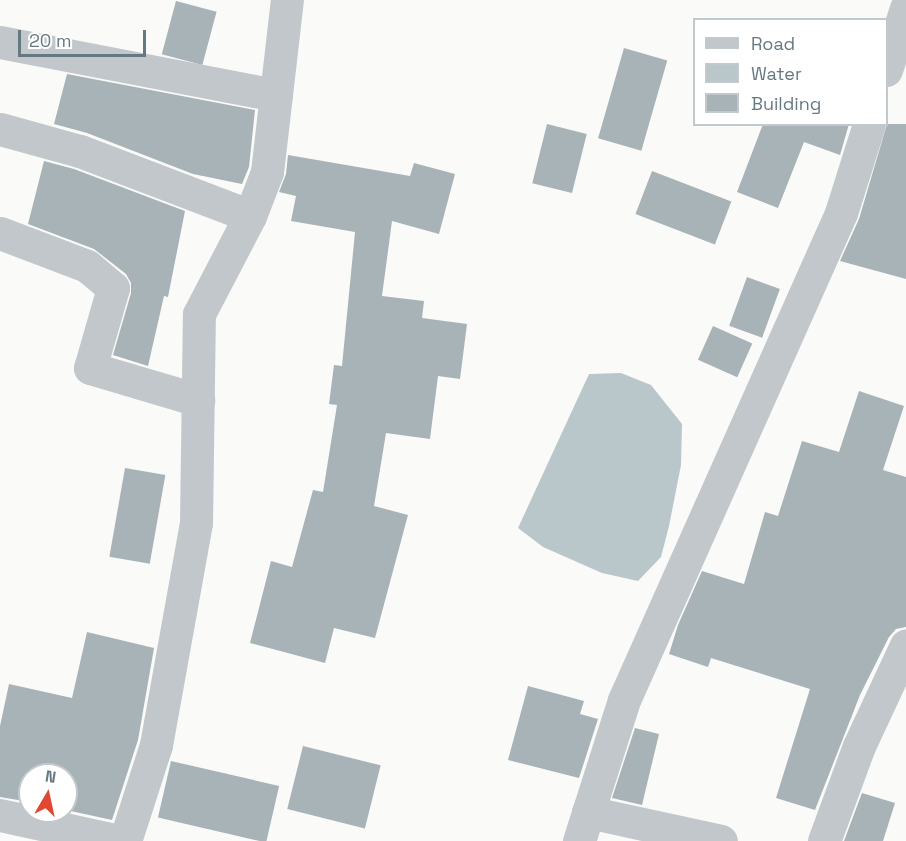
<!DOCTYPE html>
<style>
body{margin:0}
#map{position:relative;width:906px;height:841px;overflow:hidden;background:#fafaf8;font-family:"Space Grotesk",sans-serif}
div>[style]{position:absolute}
.water>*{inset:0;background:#b9c7ca}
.building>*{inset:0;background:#a8b3b7;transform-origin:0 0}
.minor>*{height:33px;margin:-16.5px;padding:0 16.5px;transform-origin:16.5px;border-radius:16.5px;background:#c1c7ca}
span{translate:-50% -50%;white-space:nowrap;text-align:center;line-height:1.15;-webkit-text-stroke:6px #fff;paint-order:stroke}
.legend{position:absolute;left:693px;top:18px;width:195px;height:108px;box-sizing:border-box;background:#fff;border:2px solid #c2c9cd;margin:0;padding:8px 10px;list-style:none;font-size:18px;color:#667982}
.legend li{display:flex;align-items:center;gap:12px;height:30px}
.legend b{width:30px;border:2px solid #c2c9cd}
.north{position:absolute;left:18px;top:763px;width:60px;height:60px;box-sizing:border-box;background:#fff;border:2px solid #c2c9cd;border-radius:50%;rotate:9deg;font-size:16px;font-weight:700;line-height:24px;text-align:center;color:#667982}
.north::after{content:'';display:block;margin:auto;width:21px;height:27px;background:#df4833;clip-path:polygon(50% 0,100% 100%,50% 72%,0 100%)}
.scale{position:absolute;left:18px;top:30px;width:128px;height:27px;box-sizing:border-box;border:3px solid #667982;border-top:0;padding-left:8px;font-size:18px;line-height:21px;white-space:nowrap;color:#667982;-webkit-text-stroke:4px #fff;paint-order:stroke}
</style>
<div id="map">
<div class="water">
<i style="clip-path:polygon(621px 373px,651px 385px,682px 424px,681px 465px,669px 526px,661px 557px,638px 581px,602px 573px,543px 547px,518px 528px,589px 374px)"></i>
</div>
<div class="building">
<i style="left:176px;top:1px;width:42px;height:55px;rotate:15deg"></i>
<i style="left:624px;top:48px;width:45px;height:94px;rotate:16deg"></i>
<i style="clip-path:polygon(67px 74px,255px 110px,249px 167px,242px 184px,193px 174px,87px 133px,54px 124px)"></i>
<i style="left:547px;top:124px;width:41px;height:61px;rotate:14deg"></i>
<i style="clip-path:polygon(763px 124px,849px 124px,840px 155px,804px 142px,778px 208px,737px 192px)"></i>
<i style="clip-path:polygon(887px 124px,906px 124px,906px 279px,840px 261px,859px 219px)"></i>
<i style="clip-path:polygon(288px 155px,410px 176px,414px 163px,455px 174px,439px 234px,392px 221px,382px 296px,424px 301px,422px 318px,467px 324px,460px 379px,438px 376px,430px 439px,386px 433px,374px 506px,408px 515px,375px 638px,334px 628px,325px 663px,250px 643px,271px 561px,292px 567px,313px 490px,323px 492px,337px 405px,329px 404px,334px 365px,342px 366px,355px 232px,291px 221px,296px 196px,279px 192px,286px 174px)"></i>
<i style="clip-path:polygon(44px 161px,74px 169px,185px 211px,168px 297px,164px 296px,148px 366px,113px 355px,131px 293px,131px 283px,126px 274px,94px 249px,28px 224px)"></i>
<i style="left:652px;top:171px;width:85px;height:46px;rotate:21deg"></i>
<i style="left:747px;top:277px;width:35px;height:52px;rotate:20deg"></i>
<i style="left:713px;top:326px;width:43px;height:37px;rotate:24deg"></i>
<i style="clip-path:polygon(859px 391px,904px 406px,883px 470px,906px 477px,906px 627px,896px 629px,889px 637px,860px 695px,815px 810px,776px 798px,810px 689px,711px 658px,708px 667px,669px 654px,678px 625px,702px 571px,744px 584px,765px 512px,778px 516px,802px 441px,839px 452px)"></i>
<i style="left:125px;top:468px;width:41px;height:90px;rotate:10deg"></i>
<i style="clip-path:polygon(87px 632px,154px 648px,138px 740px,112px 820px,66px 810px,66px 775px,30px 775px,30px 802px,0 797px,0 726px,9px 684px,72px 698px)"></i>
<i style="clip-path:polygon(528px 686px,584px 701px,580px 714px,598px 719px,579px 778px,508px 760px)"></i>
<i style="clip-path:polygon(635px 728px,659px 734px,642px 805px,612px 798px)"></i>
<i style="left:303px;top:746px;width:80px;height:65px;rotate:14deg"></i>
<i style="left:171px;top:761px;width:111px;height:58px;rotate:13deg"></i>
<i style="clip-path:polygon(862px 793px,895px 803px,883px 841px,844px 841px)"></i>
</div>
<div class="minor">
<i style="left:0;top:42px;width:281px;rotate:10.9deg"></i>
<i style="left:886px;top:70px;width:65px;rotate:-72.1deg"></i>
<i style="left:0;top:129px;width:83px;rotate:15.4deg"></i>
<i style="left:80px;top:151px;width:182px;rotate:20.9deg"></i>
<i style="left:0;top:233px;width:93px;rotate:20.8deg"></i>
<i style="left:87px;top:266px;width:34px;rotate:40deg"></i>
<i style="left:113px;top:288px;width:83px;rotate:106deg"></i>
<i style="left:90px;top:368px;width:113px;rotate:16.5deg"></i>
<i style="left:588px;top:812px;width:136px;rotate:12.3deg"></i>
<i style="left:0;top:815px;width:122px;rotate:12.3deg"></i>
<i style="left:125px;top:841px;width:101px;rotate:-72.1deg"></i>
<i style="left:156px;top:745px;width:226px;rotate:-79.8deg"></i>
<i style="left:196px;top:523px;width:209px;rotate:-89.2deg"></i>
<i style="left:199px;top:314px;width:110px;rotate:-62.5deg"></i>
<i style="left:250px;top:216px;width:47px;rotate:-68.9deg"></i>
<i style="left:267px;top:172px;width:173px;rotate:-83.4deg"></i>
<i style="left:579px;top:841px;width:148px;rotate:-72.3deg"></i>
<i style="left:624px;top:700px;width:533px;rotate:-65.98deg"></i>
<i style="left:841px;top:213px;width:93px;rotate:-72.5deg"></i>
<i style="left:824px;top:841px;width:101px;rotate:-69.8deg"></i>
<i style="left:859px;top:746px;width:111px;rotate:-65deg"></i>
</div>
<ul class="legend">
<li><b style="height:8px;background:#c1c7ca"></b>Road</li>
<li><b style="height:16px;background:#b9c7ca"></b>Water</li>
<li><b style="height:16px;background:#a8b3b7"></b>Building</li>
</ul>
<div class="north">N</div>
<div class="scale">20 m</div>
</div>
